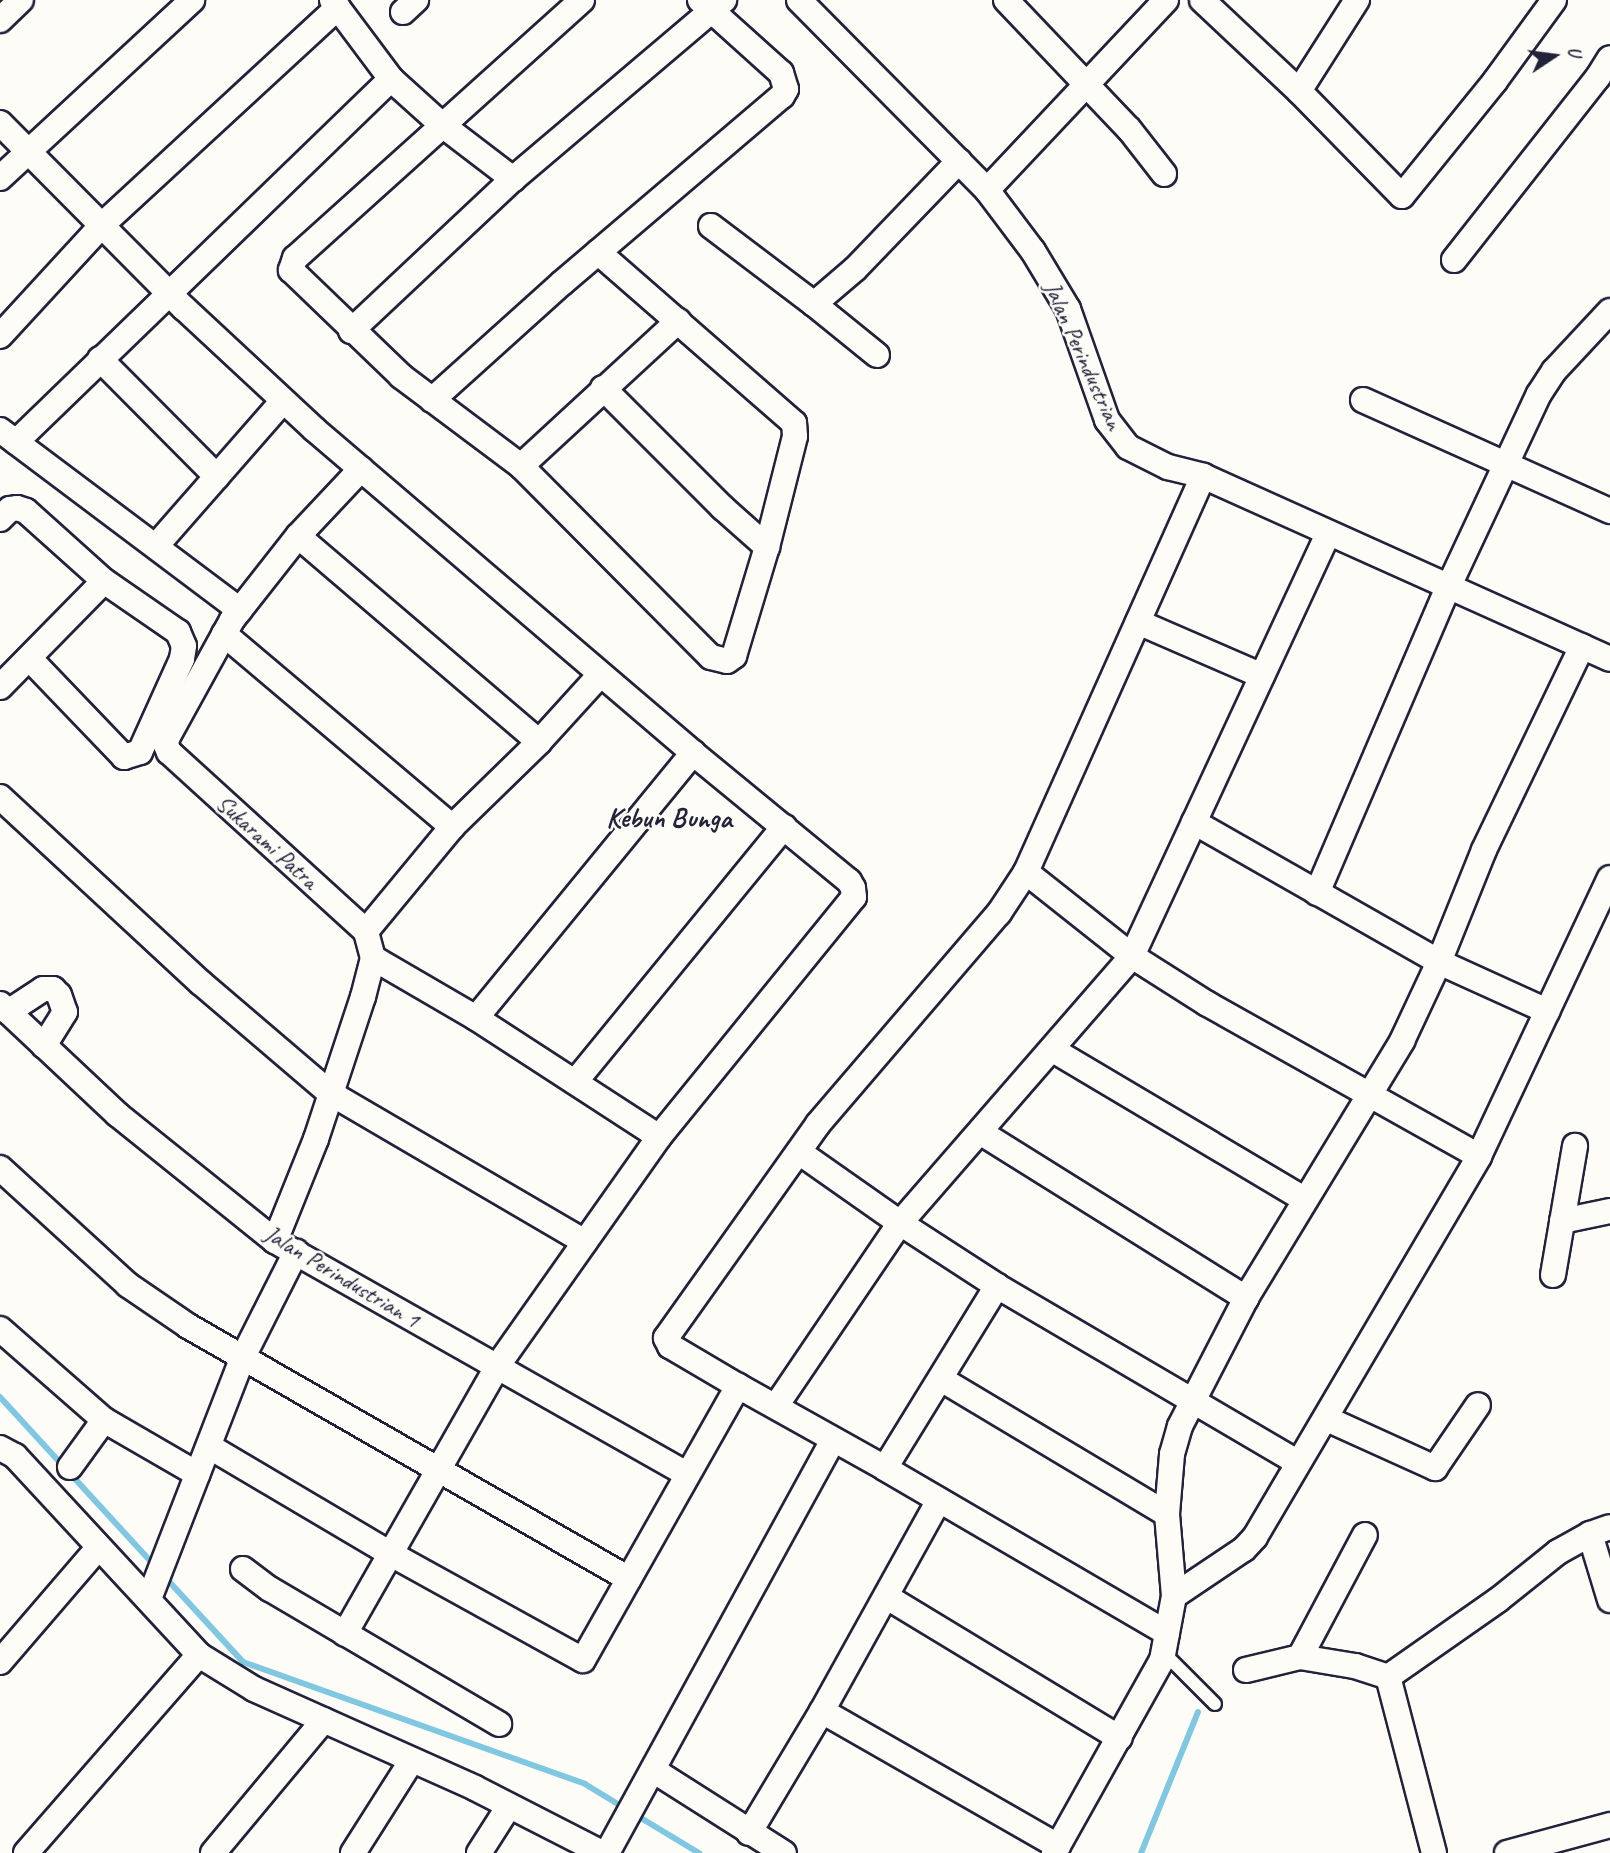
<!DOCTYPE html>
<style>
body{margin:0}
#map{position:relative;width:1610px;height:1853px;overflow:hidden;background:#fdfcf7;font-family:Caveat,sans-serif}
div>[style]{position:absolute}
.stream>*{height:6px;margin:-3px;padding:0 3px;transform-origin:3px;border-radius:3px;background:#80c7e1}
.roads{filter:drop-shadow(2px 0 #22223b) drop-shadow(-2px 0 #22223b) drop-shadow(0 2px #22223b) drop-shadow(0 -2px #22223b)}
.lane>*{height:12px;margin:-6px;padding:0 6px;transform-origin:6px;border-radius:6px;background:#fdfcf7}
.street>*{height:24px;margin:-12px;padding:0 12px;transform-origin:12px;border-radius:12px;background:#fdfcf7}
span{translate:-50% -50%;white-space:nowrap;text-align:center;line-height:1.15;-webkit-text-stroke:5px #fdfcf7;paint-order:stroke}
.street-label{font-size:24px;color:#22223b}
.quarter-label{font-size:28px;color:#22223b;font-weight:700}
.north{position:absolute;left:1519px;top:21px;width:70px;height:70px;-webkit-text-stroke:5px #fdfcf7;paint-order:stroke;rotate:77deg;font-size:19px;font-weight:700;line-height:28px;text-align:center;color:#22223b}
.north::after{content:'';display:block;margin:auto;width:24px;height:32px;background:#22223b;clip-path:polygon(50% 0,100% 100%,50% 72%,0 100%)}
</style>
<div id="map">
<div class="stream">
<i style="left:0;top:1397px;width:229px;rotate:47.5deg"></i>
<i style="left:164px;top:1576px;width:117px;rotate:47.4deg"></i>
<i style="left:243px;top:1662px;width:363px;rotate:19.6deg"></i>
<i style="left:585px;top:1784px;width:48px;rotate:31.4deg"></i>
<i style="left:636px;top:1815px;width:74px;rotate:31.1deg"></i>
<i style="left:1141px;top:1853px;width:152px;rotate:-68deg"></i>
</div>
<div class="roads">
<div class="lane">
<i style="left:1164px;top:1653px;width:72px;rotate:45deg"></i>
</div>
<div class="street">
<i style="left:332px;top:0;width:99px;rotate:53.2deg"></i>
<i style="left:391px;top:79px;width:67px;rotate:42deg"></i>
<i style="left:441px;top:124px;width:91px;rotate:37.4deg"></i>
<i style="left:582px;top:0;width:386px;rotate:138deg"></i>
<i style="left:295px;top:258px;width:13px;rotate:108deg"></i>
<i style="left:291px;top:270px;width:153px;rotate:43.9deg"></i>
<i style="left:401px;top:376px;width:150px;rotate:36.9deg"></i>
<i style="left:521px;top:466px;width:269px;rotate:45.2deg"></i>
<i style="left:711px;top:657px;width:16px;rotate:14deg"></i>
<i style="left:727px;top:661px;width:9px;rotate:-36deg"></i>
<i style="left:734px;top:656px;width:114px;rotate:-73.2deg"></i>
<i style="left:767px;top:547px;width:114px;rotate:-75.8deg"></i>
<i style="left:795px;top:436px;width:13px;rotate:-94deg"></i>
<i style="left:794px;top:423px;width:260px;rotate:-138.9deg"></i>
<i style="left:799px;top:0;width:267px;rotate:45.3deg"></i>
<i style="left:987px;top:190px;width:76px;rotate:53deg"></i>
<i style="left:1033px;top:251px;width:68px;rotate:58.9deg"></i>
<i style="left:1068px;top:309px;width:118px;rotate:70.6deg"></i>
<i style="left:1107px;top:420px;width:34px;rotate:52deg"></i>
<i style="left:1128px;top:447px;width:45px;rotate:26.6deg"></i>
<i style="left:1168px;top:467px;width:36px;rotate:14deg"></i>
<i style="left:1203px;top:476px;width:446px;rotate:24.2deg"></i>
<i style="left:1006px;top:0;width:178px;rotate:46.4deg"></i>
<i style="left:1129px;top:129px;width:57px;rotate:52.1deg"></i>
<i style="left:1202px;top:0;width:133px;rotate:43.2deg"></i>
<i style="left:1299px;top:91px;width:147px;rotate:45.6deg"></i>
<i style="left:1402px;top:196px;width:148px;rotate:-51deg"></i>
<i style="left:1495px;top:81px;width:100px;rotate:-53.9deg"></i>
<i style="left:403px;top:12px;width:18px;rotate:-43deg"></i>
<i style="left:0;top:20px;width:29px;rotate:-44deg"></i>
<i style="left:1299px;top:91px;width:108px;rotate:-57.5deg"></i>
<i style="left:0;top:123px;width:261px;rotate:45.2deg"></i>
<i style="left:184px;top:308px;width:178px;rotate:42.9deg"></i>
<i style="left:314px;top:429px;width:499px;rotate:40.5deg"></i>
<i style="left:693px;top:753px;width:202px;rotate:39.4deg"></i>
<i style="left:849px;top:881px;width:8px;rotate:60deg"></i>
<i style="left:853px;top:888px;width:9px;rotate:84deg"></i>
<i style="left:854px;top:897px;width:309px;rotate:129.1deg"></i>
<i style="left:659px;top:1137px;width:281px;rotate:125.2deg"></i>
<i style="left:497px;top:1367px;width:307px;rotate:119.7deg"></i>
<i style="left:0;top:178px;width:262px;rotate:-42.8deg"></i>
<i style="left:987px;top:190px;width:261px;rotate:-46.7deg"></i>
<i style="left:711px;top:226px;width:129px;rotate:37.1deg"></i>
<i style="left:814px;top:304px;width:54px;rotate:-40.5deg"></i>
<i style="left:855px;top:269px;width:150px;rotate:-46.1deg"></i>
<i style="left:1454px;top:260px;width:233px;rotate:-51.8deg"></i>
<i style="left:1598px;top:77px;width:22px;rotate:-58deg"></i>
<i style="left:814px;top:304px;width:81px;rotate:39deg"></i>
<i style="left:351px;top:331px;width:222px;rotate:-43.2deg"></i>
<i style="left:513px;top:179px;width:277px;rotate:-40.3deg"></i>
<i style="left:0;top:336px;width:151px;rotate:-47.4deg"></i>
<i style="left:102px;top:225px;width:321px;rotate:-42.7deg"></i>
<i style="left:100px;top:359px;width:166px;rotate:45.2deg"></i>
<i style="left:603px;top:388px;width:170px;rotate:45deg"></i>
<i style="left:723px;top:508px;width:59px;rotate:41.6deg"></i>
<i style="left:432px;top:400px;width:175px;rotate:-42deg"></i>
<i style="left:562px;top:283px;width:289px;rotate:-40.4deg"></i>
<i style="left:782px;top:96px;width:8px;rotate:-60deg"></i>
<i style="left:786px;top:89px;width:17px;rotate:-107deg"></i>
<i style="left:781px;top:73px;width:109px;rotate:-138deg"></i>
<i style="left:1363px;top:400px;width:271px;rotate:24.2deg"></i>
<i style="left:0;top:430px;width:300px;rotate:36.9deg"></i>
<i style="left:16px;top:442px;width:522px;rotate:-44.07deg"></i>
<i style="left:521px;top:466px;width:214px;rotate:-42.7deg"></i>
<i style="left:361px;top:469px;width:92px;rotate:133.2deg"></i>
<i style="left:298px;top:536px;width:107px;rotate:128.2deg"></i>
<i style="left:232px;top:620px;width:135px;rotate:118.8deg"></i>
<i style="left:167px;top:738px;width:7px;rotate:98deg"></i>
<i style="left:166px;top:745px;width:8px;rotate:67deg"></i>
<i style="left:169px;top:752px;width:266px;rotate:42.3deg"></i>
<i style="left:0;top:519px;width:14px;rotate:-45deg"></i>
<i style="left:10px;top:509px;width:7px;rotate:-8deg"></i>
<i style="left:17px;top:508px;width:9px;rotate:18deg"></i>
<i style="left:26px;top:511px;width:105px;rotate:41.9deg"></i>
<i style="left:104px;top:581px;width:90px;rotate:34.6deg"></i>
<i style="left:178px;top:632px;width:15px;rotate:67deg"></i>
<i style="left:184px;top:646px;width:13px;rotate:99deg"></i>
<i style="left:182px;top:659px;width:102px;rotate:114.3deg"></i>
<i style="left:140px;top:752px;width:17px;rotate:163deg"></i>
<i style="left:124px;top:757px;width:136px;rotate:-133.8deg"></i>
<i style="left:298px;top:536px;width:317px;rotate:40.5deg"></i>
<i style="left:156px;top:546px;width:193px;rotate:-48.8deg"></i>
<i style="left:1138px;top:622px;width:135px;rotate:23.5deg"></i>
<i style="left:224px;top:634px;width:299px;rotate:40.2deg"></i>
<i style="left:0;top:687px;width:148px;rotate:-45.5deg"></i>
<i style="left:0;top:797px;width:274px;rotate:42.8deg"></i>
<i style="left:201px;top:983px;width:170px;rotate:40.5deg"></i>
<i style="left:330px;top:1093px;width:295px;rotate:30.3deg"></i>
<i style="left:1194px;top:822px;width:282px;rotate:29.7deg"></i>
<i style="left:1439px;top:962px;width:119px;rotate:24.4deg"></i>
<i style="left:1026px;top:872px;width:135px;rotate:38.4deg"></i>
<i style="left:1132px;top:956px;width:88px;rotate:32.4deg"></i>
<i style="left:1206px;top:1003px;width:313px;rotate:29.3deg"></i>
<i style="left:1317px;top:893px;width:332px;rotate:-66.8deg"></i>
<i style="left:1448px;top:588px;width:214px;rotate:-64.9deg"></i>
<i style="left:1539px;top:394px;width:27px;rotate:-57deg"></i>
<i style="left:1554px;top:371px;width:82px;rotate:-47deg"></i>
<i style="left:373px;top:958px;width:119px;rotate:30.2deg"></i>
<i style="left:476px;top:1018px;width:218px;rotate:33deg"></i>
<i style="left:0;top:1004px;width:161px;rotate:43.2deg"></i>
<i style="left:117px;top:1114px;width:203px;rotate:38.8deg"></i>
<i style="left:275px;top:1241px;width:473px;rotate:29.5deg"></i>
<i style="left:8px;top:1012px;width:42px;rotate:-33.3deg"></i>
<i style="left:43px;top:989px;width:10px"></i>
<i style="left:53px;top:989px;width:8px;rotate:45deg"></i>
<i style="left:59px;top:995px;width:18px;rotate:71deg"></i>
<i style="left:65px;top:1012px;width:40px;rotate:122deg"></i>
<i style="left:476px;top:1018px;width:343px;rotate:-50.7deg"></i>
<i style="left:1053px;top:1050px;width:292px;rotate:30.7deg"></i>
<i style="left:575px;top:1082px;width:330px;rotate:-50.7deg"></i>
<i style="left:980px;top:1132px;width:314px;rotate:32deg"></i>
<i style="left:799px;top:1152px;width:123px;rotate:35.1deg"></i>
<i style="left:900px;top:1223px;width:116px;rotate:33deg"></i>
<i style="left:997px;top:1286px;width:348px;rotate:30.4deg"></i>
<i style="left:0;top:1168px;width:173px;rotate:42.4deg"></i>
<i style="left:128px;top:1285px;width:73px;rotate:34.3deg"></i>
<i style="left:188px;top:1326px;width:508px;rotate:29.84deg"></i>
<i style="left:1562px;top:1221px;width:49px;rotate:-11.8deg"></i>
<i style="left:275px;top:1241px;width:110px;rotate:-68.1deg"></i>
<i style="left:316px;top:1139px;width:150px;rotate:-71.7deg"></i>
<i style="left:363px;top:997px;width:40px;rotate:-75.6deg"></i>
<i style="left:373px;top:958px;width:28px;rotate:-105deg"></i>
<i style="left:366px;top:931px;width:135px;rotate:-50.4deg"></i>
<i style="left:452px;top:827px;width:122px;rotate:-44.3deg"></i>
<i style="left:539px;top:742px;width:91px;rotate:-47.7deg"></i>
<i style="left:1553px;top:1275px;width:131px;rotate:-80.3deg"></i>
<i style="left:0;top:1329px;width:138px;rotate:41.2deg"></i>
<i style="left:104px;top:1420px;width:108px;rotate:30.1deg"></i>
<i style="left:941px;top:1379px;width:263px;rotate:30.9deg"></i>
<i style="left:776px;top:1406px;width:221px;rotate:-55.9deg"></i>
<i style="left:900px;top:1223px;width:354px;rotate:-49deg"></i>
<i style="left:1132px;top:956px;width:466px;rotate:-65.1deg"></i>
<i style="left:1327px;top:1419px;width:119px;rotate:24.4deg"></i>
<i style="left:1435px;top:1468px;width:76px;rotate:-55.7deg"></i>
<i style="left:210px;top:1447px;width:210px;rotate:30.6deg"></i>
<i style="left:391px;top:1554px;width:219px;rotate:28.9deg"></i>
<i style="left:583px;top:1660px;width:315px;rotate:-60.5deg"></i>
<i style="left:0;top:1448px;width:17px;rotate:28deg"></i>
<i style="left:15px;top:1456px;width:271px;rotate:47.2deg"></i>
<i style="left:199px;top:1655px;width:65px;rotate:31.7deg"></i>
<i style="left:254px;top:1689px;width:242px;rotate:24.1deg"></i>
<i style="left:475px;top:1788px;width:143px;rotate:27.1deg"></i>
<i style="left:70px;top:1467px;width:58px;rotate:-54.1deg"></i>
<i style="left:885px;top:1468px;width:214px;rotate:-58.4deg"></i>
<i style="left:1590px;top:1534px;width:69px;rotate:73.1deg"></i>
<i style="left:243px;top:1569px;width:34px;rotate:37deg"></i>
<i style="left:270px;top:1589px;width:266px;rotate:30.5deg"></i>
<i style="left:1174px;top:1596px;width:84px;rotate:-33.9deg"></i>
<i style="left:1244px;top:1549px;width:16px;rotate:-47deg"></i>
<i style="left:1255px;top:1537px;width:442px;rotate:-59.5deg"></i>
<i style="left:1479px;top:1156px;width:307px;rotate:-64.8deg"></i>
<i style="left:887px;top:1597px;width:272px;rotate:31.2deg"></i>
<i style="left:149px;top:1599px;width:260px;rotate:-68.8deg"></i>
<i style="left:243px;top:1357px;width:118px;rotate:-63.2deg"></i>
<i style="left:1167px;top:1633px;width:327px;rotate:-149.7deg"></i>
<i style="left:885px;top:1468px;width:168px;rotate:-150.8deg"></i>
<i style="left:738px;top:1386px;width:79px;rotate:-149.5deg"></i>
<i style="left:670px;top:1346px;width:9px;rotate:-117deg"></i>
<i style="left:666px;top:1338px;width:262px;rotate:-54.6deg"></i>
<i style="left:818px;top:1124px;width:278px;rotate:-49.4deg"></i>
<i style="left:999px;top:913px;width:49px;rotate:-56.6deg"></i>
<i style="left:1026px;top:872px;width:434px;rotate:-65.9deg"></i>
<i style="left:1300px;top:1657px;width:138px;rotate:-62deg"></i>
<i style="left:0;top:1662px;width:150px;rotate:-49.3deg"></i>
<i style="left:1246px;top:1670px;width:56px;rotate:-13.5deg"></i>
<i style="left:1300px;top:1657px;width:56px;rotate:9.3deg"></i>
<i style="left:1355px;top:1666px;width:35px;rotate:18deg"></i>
<i style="left:822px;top:1711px;width:272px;rotate:29.8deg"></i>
<i style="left:653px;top:1770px;width:155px;rotate:32.4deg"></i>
<i style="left:749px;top:1833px;width:142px;rotate:-59.1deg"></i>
<i style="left:822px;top:1711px;width:241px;rotate:-61deg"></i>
<i style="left:26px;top:1853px;width:263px;rotate:-48.9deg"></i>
<i style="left:213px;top:1853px;width:173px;rotate:-50.2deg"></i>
<i style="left:353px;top:1853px;width:110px;rotate:-57.6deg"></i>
<i style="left:479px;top:1853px;width:56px;rotate:-57.4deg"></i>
<i style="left:607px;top:1853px;width:471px;rotate:-61.3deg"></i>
<i style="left:1054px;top:1853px;width:221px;rotate:-60.8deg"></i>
<i style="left:1162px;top:1660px;width:65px;rotate:-79.4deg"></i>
<i style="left:1174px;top:1596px;width:82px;rotate:-94.9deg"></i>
<i style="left:1167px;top:1514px;width:60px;rotate:-85.2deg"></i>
<i style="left:1172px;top:1454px;width:29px;rotate:-74deg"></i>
<i style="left:1180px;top:1426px;width:144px;rotate:-62.7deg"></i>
<i style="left:1246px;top:1298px;width:301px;rotate:-58.7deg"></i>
<i style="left:1402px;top:1041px;width:87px;rotate:-64.9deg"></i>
<i style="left:1439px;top:962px;width:121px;rotate:-68.1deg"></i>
<i style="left:1484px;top:850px;width:226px;rotate:-64.3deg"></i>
<i style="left:1434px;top:1853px;width:182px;rotate:-104.6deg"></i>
<i style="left:1388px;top:1677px;width:134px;rotate:-35deg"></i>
<i style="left:1498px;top:1600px;width:77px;rotate:-38.7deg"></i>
<i style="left:1558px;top:1552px;width:37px;rotate:-29deg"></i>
<i style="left:1590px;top:1534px;width:21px;rotate:-19deg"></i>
<i style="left:1507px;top:1853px;width:107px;rotate:-15.2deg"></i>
</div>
</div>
<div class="street-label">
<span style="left:1083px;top:356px;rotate:66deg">Jalan Perindustrian</span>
<span style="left:267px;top:842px;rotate:42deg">Sukarami Patra</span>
<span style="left:342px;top:1277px;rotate:31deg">Jalan Perindustrian 1</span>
</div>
<div class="quarter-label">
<span style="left:669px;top:818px">Kebun Bunga</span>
</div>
<div class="north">U</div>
</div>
